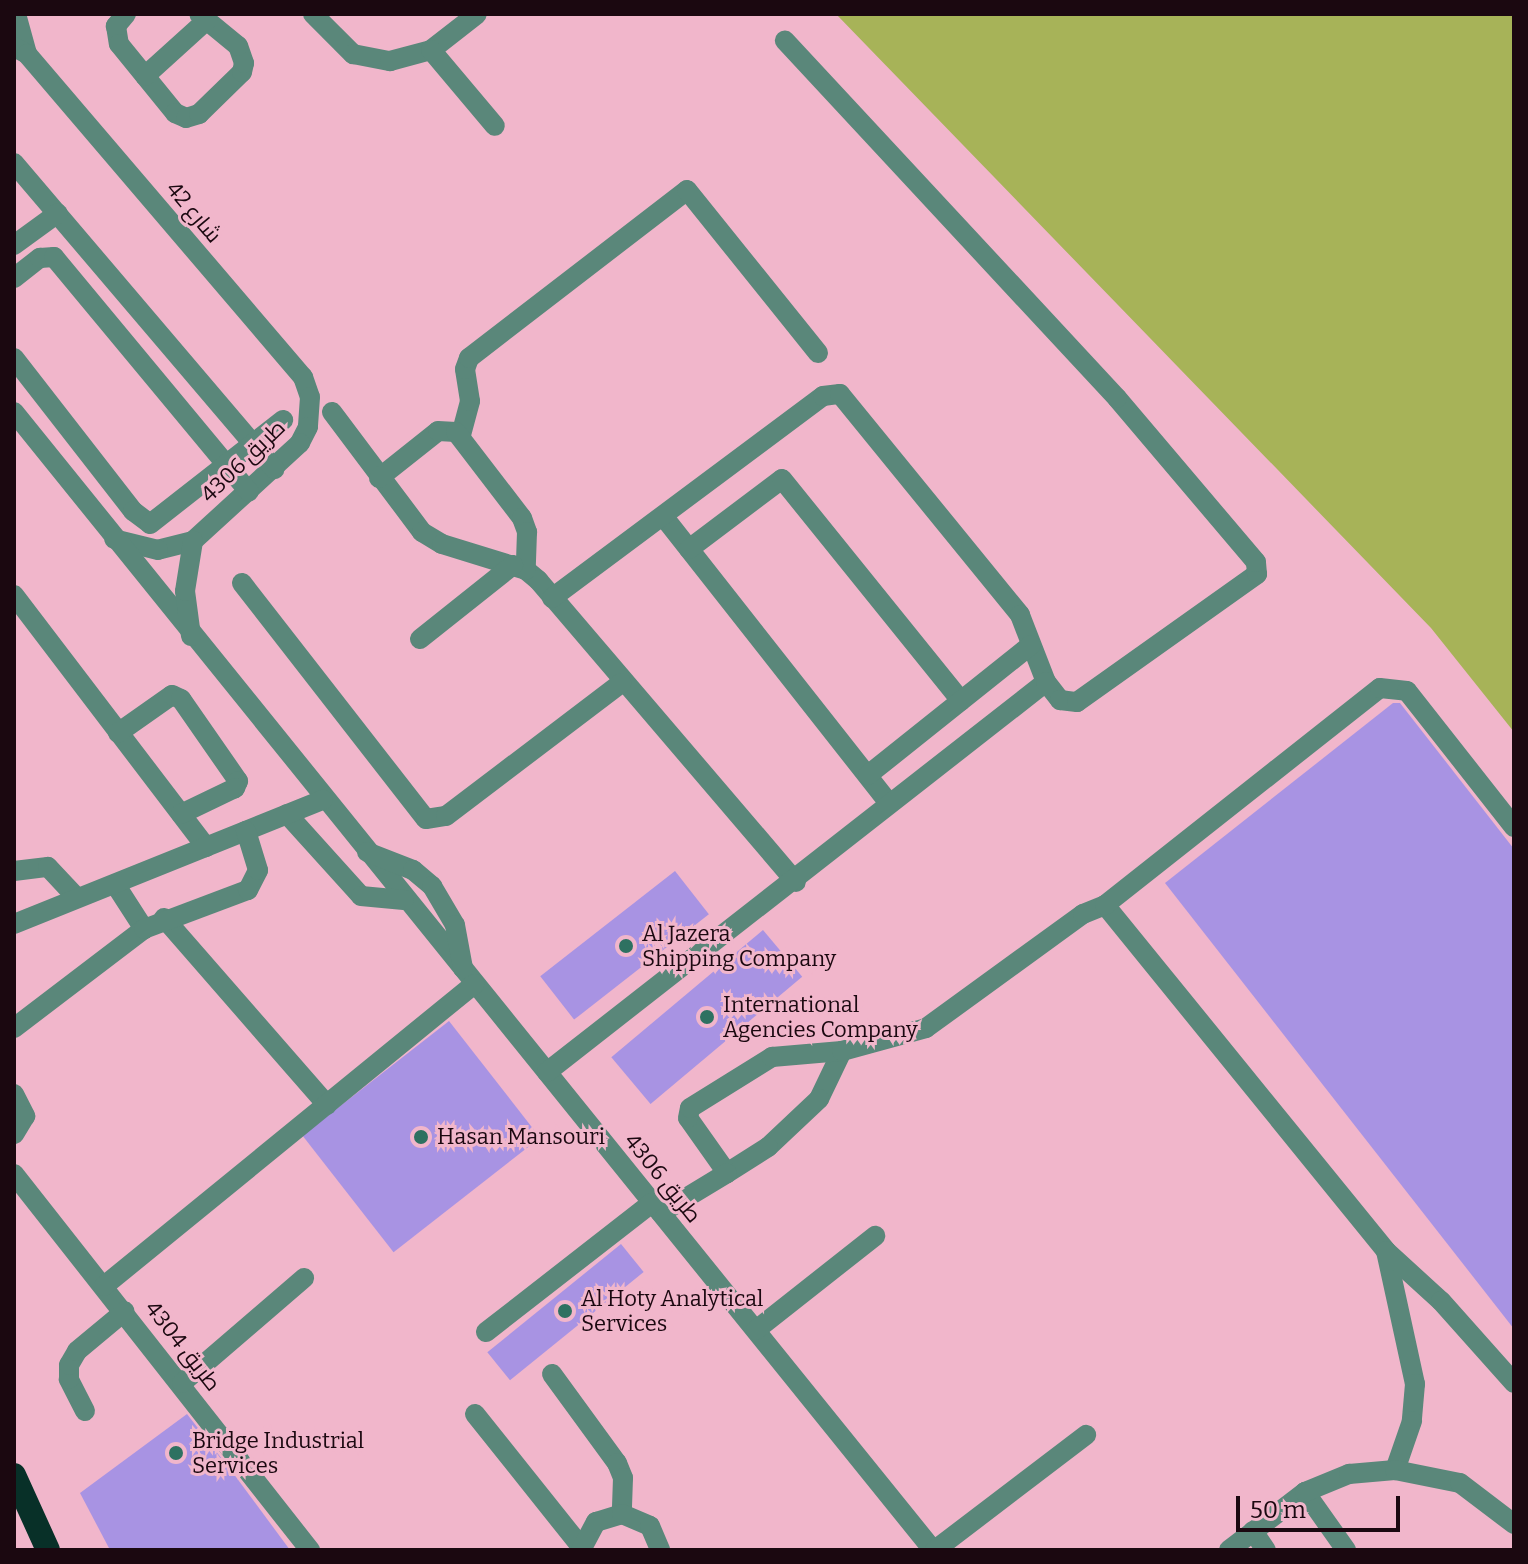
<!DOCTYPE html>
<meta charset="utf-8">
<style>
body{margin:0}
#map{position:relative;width:1528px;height:1564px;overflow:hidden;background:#f1b6cb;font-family:Bitter,Cairo,serif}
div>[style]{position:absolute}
.water>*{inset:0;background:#a7b358}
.building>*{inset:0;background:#a893e3;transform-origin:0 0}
.minor>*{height:20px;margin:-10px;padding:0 10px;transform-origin:10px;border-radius:10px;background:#5a877a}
.highway>*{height:24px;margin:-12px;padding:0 12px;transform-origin:12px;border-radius:12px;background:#083028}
.dots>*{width:22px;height:22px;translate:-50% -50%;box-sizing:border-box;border:4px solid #f1b6cb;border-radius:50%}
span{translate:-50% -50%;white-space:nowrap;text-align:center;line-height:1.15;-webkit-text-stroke:6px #f1b6cb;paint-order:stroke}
.street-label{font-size:22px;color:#1b0810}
.poi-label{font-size:22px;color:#1b0810}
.left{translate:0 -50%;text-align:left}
.frame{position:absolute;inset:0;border:16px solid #1b0810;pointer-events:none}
.scale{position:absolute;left:1236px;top:1496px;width:164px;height:36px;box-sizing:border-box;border:4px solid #1b0810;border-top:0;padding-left:10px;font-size:24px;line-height:28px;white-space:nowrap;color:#1b0810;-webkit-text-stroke:6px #f1b6cb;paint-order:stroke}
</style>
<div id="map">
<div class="water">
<i style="clip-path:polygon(836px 14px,1514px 14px,1514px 732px,1431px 628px)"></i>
</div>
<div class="building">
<i style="clip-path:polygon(1393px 703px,1400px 703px,1514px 849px,1514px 1329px,1165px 883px)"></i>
<i style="left:675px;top:871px;width:55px;height:171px;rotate:52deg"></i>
<i style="left:763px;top:930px;width:61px;height:198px;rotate:50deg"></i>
<i style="left:449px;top:1021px;width:148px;height:186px;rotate:52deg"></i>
<i style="left:621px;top:1244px;width:36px;height:172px;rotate:51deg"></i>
<i style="clip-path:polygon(187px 1414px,236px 1477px,290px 1550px,110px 1550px,80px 1493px)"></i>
</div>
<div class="minor">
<i style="left:16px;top:14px;width:41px;rotate:74.6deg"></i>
<i style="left:126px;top:14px;width:16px;rotate:130deg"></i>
<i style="left:116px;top:26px;width:18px;rotate:81deg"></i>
<i style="left:119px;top:44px;width:89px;rotate:50.9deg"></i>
<i style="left:175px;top:113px;width:12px;rotate:24deg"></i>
<i style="left:186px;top:118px;width:14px;rotate:-17deg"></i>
<i style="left:199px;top:114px;width:60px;rotate:-44.3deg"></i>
<i style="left:242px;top:72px;width:9px;rotate:-77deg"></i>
<i style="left:244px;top:63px;width:18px;rotate:-109deg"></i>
<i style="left:238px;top:46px;width:50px;rotate:-140.6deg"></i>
<i style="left:313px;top:14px;width:57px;rotate:45deg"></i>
<i style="left:353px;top:54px;width:38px;rotate:11deg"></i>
<i style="left:390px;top:61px;width:42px;rotate:-15deg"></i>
<i style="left:431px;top:50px;width:58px;rotate:-38deg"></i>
<i style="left:14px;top:47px;width:15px;rotate:28deg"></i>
<i style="left:27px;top:54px;width:425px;rotate:49.5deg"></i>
<i style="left:303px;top:377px;width:21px;rotate:71deg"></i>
<i style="left:310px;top:397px;width:30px;rotate:94deg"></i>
<i style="left:308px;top:427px;width:18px;rotate:117deg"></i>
<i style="left:300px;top:443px;width:145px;rotate:137.5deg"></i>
<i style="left:193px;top:541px;width:36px;rotate:166deg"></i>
<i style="left:158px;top:550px;width:45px;rotate:-166deg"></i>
<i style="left:431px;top:50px;width:99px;rotate:49.9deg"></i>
<i style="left:145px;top:76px;width:84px;rotate:-42.1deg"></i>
<i style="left:14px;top:163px;width:402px;rotate:49.6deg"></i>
<i style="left:14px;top:245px;width:54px;rotate:-36deg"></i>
<i style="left:14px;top:278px;width:33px;rotate:-38deg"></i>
<i style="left:40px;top:258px;width:14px;rotate:-4deg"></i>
<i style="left:54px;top:257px;width:305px;rotate:50.3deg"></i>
<i style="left:14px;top:358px;width:194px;rotate:52.1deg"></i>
<i style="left:133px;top:511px;width:21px;rotate:37deg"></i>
<i style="left:150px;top:524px;width:169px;rotate:-38deg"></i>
<i style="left:14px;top:412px;width:1463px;rotate:51.08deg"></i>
<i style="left:332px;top:412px;width:150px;rotate:53.1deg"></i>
<i style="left:422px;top:532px;width:23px;rotate:31deg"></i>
<i style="left:442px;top:544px;width:88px;rotate:17.2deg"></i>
<i style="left:526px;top:570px;width:16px;rotate:40deg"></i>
<i style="left:538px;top:580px;width:397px;rotate:49.5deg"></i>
<i style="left:461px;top:435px;width:35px;rotate:-75deg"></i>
<i style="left:470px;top:401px;width:32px;rotate:-99deg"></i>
<i style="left:465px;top:369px;width:12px;rotate:-70deg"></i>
<i style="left:469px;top:358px;width:275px;rotate:-37.6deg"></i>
<i style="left:687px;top:190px;width:209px;rotate:51.2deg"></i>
<i style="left:379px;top:478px;width:75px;rotate:-38.5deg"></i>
<i style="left:438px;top:431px;width:18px;rotate:3deg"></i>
<i style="left:456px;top:432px;width:108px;rotate:52.5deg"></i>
<i style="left:522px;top:518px;width:15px;rotate:70deg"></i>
<i style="left:527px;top:532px;width:38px;rotate:92deg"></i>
<i style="left:663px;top:516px;width:364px;rotate:51.8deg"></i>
<i style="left:689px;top:549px;width:116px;rotate:-37deg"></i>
<i style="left:782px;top:479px;width:285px;rotate:51.1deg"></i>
<i style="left:242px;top:583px;width:299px;rotate:52.1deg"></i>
<i style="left:426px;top:819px;width:20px;rotate:-9deg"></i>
<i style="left:446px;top:816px;width:220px;rotate:-37.2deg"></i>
<i style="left:14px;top:595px;width:317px;rotate:52.7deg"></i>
<i style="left:552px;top:598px;width:338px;rotate:-36.7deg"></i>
<i style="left:823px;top:396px;width:17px;rotate:-7deg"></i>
<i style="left:840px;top:394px;width:285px;rotate:50.8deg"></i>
<i style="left:1020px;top:615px;width:72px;rotate:68.8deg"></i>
<i style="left:191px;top:636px;width:45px;rotate:-97.6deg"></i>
<i style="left:185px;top:591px;width:51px;rotate:-80.9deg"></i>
<i style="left:420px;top:639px;width:119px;rotate:-38.5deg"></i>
<i style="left:118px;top:733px;width:66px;rotate:-35.1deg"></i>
<i style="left:172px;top:695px;width:10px;rotate:24deg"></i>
<i style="left:181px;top:699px;width:100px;rotate:55.2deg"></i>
<i style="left:238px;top:781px;width:8px;rotate:113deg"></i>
<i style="left:235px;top:788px;width:60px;rotate:154.3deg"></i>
<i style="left:868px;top:775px;width:208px;rotate:-38.6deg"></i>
<i style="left:287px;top:814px;width:110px;rotate:47.9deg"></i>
<i style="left:361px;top:896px;width:43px;rotate:5.3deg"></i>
<i style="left:367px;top:852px;width:49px;rotate:21.4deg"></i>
<i style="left:413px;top:870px;width:25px;rotate:40deg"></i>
<i style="left:432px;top:886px;width:45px;rotate:59.5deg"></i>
<i style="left:455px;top:925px;width:44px;rotate:79.5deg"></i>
<i style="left:14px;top:871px;width:34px;rotate:-7deg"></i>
<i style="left:48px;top:867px;width:42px;rotate:46.9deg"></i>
<i style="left:115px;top:884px;width:54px;rotate:57.2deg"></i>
<i style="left:1105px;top:905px;width:446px;rotate:50.9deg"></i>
<i style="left:1386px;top:1251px;width:136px;rotate:77.7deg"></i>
<i style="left:1415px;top:1384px;width:37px;rotate:95deg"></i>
<i style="left:1412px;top:1421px;width:52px;rotate:109.1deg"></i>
<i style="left:164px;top:918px;width:248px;rotate:48.9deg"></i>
<i style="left:14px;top:924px;width:333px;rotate:-21.9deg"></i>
<i style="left:14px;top:1028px;width:163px;rotate:-37.3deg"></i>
<i style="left:144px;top:929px;width:111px;rotate:-20.6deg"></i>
<i style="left:248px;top:890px;width:22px;rotate:-63deg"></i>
<i style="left:258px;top:870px;width:41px;rotate:-107.1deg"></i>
<i style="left:842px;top:1051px;width:53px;rotate:115.6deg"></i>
<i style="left:819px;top:1099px;width:70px;rotate:136.7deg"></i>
<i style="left:768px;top:1147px;width:49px;rotate:147.6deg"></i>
<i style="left:727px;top:1173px;width:67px;rotate:-125.3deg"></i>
<i style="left:688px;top:1118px;width:10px;rotate:-79deg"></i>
<i style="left:690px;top:1108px;width:97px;rotate:-31.9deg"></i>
<i style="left:772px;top:1057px;width:70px;rotate:-4.9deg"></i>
<i style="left:842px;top:1051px;width:87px;rotate:-15.3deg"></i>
<i style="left:926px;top:1028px;width:194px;rotate:-36deg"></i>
<i style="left:1083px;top:914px;width:24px;rotate:-22deg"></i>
<i style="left:1105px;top:905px;width:350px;rotate:-38.3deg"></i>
<i style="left:1380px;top:688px;width:27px;rotate:6deg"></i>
<i style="left:1407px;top:691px;width:173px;rotate:51.8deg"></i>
<i style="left:547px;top:1072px;width:633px;rotate:-38.01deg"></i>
<i style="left:1046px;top:682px;width:23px;rotate:52deg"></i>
<i style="left:1060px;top:700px;width:17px;rotate:7deg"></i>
<i style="left:1077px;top:702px;width:221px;rotate:-35.4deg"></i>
<i style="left:1257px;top:574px;width:12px;rotate:-95deg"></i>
<i style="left:1256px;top:562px;width:215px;rotate:-130.3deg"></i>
<i style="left:1117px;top:398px;width:488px;rotate:-132.9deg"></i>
<i style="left:14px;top:1094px;width:25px;rotate:63deg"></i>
<i style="left:25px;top:1116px;width:21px;rotate:121deg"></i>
<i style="left:14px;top:1174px;width:479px;rotate:51.8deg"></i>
<i style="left:661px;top:1213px;width:77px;rotate:-31.2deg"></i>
<i style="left:1386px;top:1251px;width:74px;rotate:42.3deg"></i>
<i style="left:1441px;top:1301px;width:110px;rotate:48.3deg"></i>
<i style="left:104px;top:1286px;width:478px;rotate:-39.2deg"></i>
<i style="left:756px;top:1330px;width:152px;rotate:-38.3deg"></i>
<i style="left:486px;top:1332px;width:210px;rotate:-37.9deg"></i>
<i style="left:552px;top:1374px;width:110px;rotate:53.9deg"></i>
<i style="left:617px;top:1463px;width:16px;rotate:68deg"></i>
<i style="left:623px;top:1478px;width:36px;rotate:92deg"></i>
<i style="left:182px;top:1383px;width:161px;rotate:-40.7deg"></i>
<i style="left:85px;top:1411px;width:36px;rotate:-117deg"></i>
<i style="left:69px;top:1379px;width:14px;rotate:-90deg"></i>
<i style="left:69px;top:1365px;width:16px;rotate:-60deg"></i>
<i style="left:77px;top:1351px;width:62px;rotate:-39.8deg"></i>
<i style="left:475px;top:1414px;width:170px;rotate:51.4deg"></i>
<i style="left:1305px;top:1492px;width:71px;rotate:54.7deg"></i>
<i style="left:1253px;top:1531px;width:23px;rotate:56deg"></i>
<i style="left:581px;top:1550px;width:32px;rotate:-62deg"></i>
<i style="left:596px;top:1522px;width:27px;rotate:-17deg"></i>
<i style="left:622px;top:1514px;width:30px;rotate:23deg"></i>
<i style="left:650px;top:1526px;width:26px;rotate:67deg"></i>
<i style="left:935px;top:1550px;width:190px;rotate:-37.3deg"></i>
<i style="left:1229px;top:1550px;width:96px;rotate:-37.3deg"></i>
<i style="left:1305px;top:1492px;width:48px;rotate:-22.2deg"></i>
<i style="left:1349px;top:1474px;width:46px;rotate:-5deg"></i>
<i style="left:1395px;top:1470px;width:66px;rotate:11.3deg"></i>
<i style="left:1460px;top:1483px;width:68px;rotate:37.2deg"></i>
</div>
<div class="highway">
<i style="left:14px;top:1475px;width:82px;rotate:65.6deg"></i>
</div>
<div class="dots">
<i style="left:626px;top:946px;background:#2e7161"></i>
<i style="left:707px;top:1017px;background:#2e7161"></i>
<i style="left:421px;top:1137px;background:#2e7161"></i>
<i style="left:565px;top:1311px;background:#2e7161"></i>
<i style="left:176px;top:1453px;background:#2e7161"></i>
</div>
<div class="street-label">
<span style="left:194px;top:212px;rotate:50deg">شارع 42</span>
<span style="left:243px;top:461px;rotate:-44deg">طريق 4306</span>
<span style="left:663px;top:1178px;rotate:51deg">طريق 4306</span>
<span style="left:183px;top:1346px;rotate:52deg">طريق 4304</span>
</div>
<div class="poi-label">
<span class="left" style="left:642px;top:946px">Al Jazera<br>Shipping Company</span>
<span class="left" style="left:723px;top:1017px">International<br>Agencies Company</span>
<span class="left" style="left:437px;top:1137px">Hasan Mansouri</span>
<span class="left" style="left:581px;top:1311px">Al Hoty Analytical<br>Services</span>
<span class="left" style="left:192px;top:1453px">Bridge Industrial<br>Services</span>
</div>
<div class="frame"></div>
<div class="scale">50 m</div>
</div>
